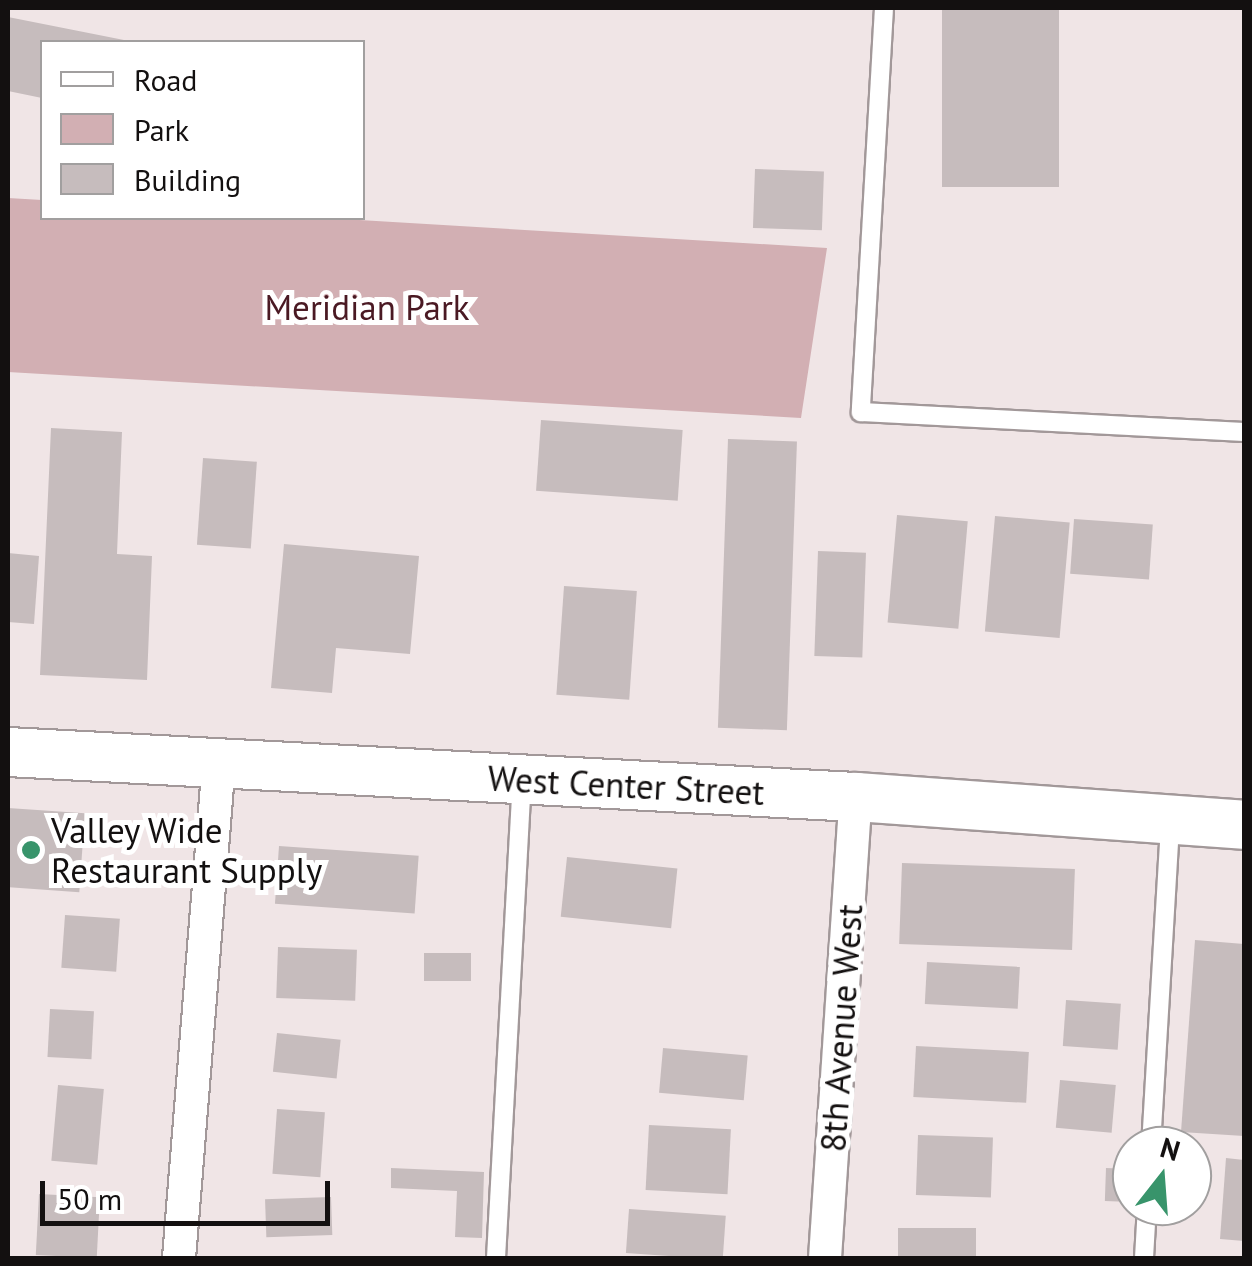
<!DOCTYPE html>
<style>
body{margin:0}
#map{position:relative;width:1252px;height:1266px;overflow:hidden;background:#f0e5e6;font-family:"PT Sans",sans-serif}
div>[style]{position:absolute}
.green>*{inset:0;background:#d2afb3}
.building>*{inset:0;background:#c6bcbd;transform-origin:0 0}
.roads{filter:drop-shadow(2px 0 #a29899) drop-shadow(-2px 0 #a29899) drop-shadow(0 2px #a29899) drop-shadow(0 -2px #a29899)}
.lane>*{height:18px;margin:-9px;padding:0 9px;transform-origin:9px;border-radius:9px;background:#fff}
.street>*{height:32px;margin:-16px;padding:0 16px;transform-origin:16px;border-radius:16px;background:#fff}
.secondary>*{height:48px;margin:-24px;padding:0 24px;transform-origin:24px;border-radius:24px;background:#fff}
.dots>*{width:28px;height:28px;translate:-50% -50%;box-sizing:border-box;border:5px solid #fff;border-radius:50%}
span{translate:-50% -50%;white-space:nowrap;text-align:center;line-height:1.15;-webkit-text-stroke:10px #fff;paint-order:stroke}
.park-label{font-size:35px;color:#4a1923}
.street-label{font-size:35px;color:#131010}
.poi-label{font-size:35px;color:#131010}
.left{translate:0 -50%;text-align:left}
.frame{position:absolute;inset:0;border:10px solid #131010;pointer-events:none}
.legend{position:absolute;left:40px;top:40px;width:325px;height:180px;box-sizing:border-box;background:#fff;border:2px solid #a19f9f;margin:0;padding:12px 18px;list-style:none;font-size:30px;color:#131010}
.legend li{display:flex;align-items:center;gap:20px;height:50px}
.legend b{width:50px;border:2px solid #a19f9f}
.north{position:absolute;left:1112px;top:1126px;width:100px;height:100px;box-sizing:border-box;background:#fff;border:2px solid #a19f9f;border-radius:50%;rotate:17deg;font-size:28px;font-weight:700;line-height:40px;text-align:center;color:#131010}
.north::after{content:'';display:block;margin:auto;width:35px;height:45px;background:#38946b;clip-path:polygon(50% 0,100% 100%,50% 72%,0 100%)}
.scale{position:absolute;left:40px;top:1181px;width:290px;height:45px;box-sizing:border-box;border:5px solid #131010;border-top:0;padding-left:12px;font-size:30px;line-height:35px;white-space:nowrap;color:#131010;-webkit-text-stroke:8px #fff;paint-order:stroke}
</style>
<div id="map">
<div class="green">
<i style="clip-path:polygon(8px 198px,42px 200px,42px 218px,326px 218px,827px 248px,801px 418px,8px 372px)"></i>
</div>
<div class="building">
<i style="left:942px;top:8px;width:117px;height:179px"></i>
<i style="clip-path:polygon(8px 17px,129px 41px,129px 42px,42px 42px,42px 98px,8px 91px)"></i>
<i style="left:755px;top:169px;width:69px;height:59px;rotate:2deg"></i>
<i style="left:541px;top:420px;width:142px;height:71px;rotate:4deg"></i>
<i style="clip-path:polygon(51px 428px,122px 432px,117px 554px,152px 556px,147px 680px,40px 675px)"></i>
<i style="left:728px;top:439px;width:69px;height:289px;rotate:2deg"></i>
<i style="left:203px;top:458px;width:54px;height:87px;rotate:4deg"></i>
<i style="left:897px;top:515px;width:71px;height:108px;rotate:5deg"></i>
<i style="left:995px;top:516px;width:75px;height:116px;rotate:5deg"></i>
<i style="left:1074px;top:519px;width:79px;height:55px;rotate:4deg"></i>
<i style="clip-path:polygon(284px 544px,419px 556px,410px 654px,336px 648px,332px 693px,271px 688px)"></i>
<i style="left:818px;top:551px;width:48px;height:105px;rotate:2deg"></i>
<i style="clip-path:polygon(8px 553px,39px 556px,34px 624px,8px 622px)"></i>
<i style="left:564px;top:586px;width:73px;height:109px;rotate:4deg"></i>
<i style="left:8px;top:808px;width:77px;height:79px;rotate:4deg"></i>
<i style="left:279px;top:846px;width:140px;height:58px;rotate:4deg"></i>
<i style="left:567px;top:857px;width:111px;height:60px;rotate:6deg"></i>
<i style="left:902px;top:863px;width:173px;height:81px;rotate:2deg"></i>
<i style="left:65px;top:915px;width:55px;height:53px;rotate:4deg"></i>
<i style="clip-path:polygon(1195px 940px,1244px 944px,1244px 1136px,1181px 1132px)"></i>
<i style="left:278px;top:947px;width:79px;height:51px;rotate:2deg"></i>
<i style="left:424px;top:953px;width:47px;height:28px"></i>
<i style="left:927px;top:962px;width:93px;height:42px;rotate:3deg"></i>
<i style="left:1066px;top:1000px;width:55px;height:46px;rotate:4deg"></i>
<i style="left:50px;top:1009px;width:44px;height:48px;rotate:3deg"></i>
<i style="left:277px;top:1033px;width:64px;height:39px;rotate:6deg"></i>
<i style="left:916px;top:1046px;width:113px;height:51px;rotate:3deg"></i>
<i style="left:663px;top:1048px;width:85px;height:45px;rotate:5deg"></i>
<i style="left:1060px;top:1080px;width:56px;height:48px;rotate:5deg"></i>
<i style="left:58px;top:1085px;width:46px;height:76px;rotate:5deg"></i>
<i style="left:277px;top:1109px;width:48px;height:65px;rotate:4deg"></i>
<i style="left:649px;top:1125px;width:82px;height:65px;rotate:3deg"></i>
<i style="left:918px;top:1135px;width:75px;height:60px;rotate:2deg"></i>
<i style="clip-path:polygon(1226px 1158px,1244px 1160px,1244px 1241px,1220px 1239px)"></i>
<i style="clip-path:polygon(391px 1168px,484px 1172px,482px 1238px,455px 1237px,457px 1191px,391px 1188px)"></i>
<i style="left:1106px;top:1168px;width:26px;height:33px;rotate:2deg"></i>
<i style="left:39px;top:1194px;width:61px;height:61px;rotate:3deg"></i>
<i style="left:331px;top:1197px;width:38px;height:66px;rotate:88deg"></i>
<i style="left:629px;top:1209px;width:97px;height:44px;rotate:4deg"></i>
<i style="left:898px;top:1228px;width:78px;height:30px"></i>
</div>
<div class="roads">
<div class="lane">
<i style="left:884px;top:8px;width:405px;rotate:93.3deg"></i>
<i style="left:861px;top:412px;width:384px;rotate:3deg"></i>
<i style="left:1151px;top:1146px;width:325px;rotate:-86.6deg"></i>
<i style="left:496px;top:1258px;width:479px;rotate:-86.9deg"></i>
<i style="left:1144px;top:1258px;width:52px;rotate:-86.7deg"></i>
</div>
<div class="street">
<i style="left:179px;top:1258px;width:496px;rotate:-85.4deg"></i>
<i style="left:825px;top:1258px;width:462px;rotate:-86.2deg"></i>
</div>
<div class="secondary">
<i style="left:8px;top:752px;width:849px;rotate:3.04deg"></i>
<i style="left:856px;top:797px;width:389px;rotate:4.1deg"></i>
</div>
</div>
<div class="dots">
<i style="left:31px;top:850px;background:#38946b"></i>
</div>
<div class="park-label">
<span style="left:367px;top:307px">Meridian Park</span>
</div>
<div class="street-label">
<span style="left:626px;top:785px;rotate:3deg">West Center Street</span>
<span style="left:841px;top:1028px;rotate:-86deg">8th Avenue West</span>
</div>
<div class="poi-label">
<span class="left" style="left:51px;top:850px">Valley Wide<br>Restaurant Supply</span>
</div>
<div class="frame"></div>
<ul class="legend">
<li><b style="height:12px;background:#fff"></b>Road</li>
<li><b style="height:28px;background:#d2afb3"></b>Park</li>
<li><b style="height:28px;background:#c6bcbd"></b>Building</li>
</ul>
<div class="north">N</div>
<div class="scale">50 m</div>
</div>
